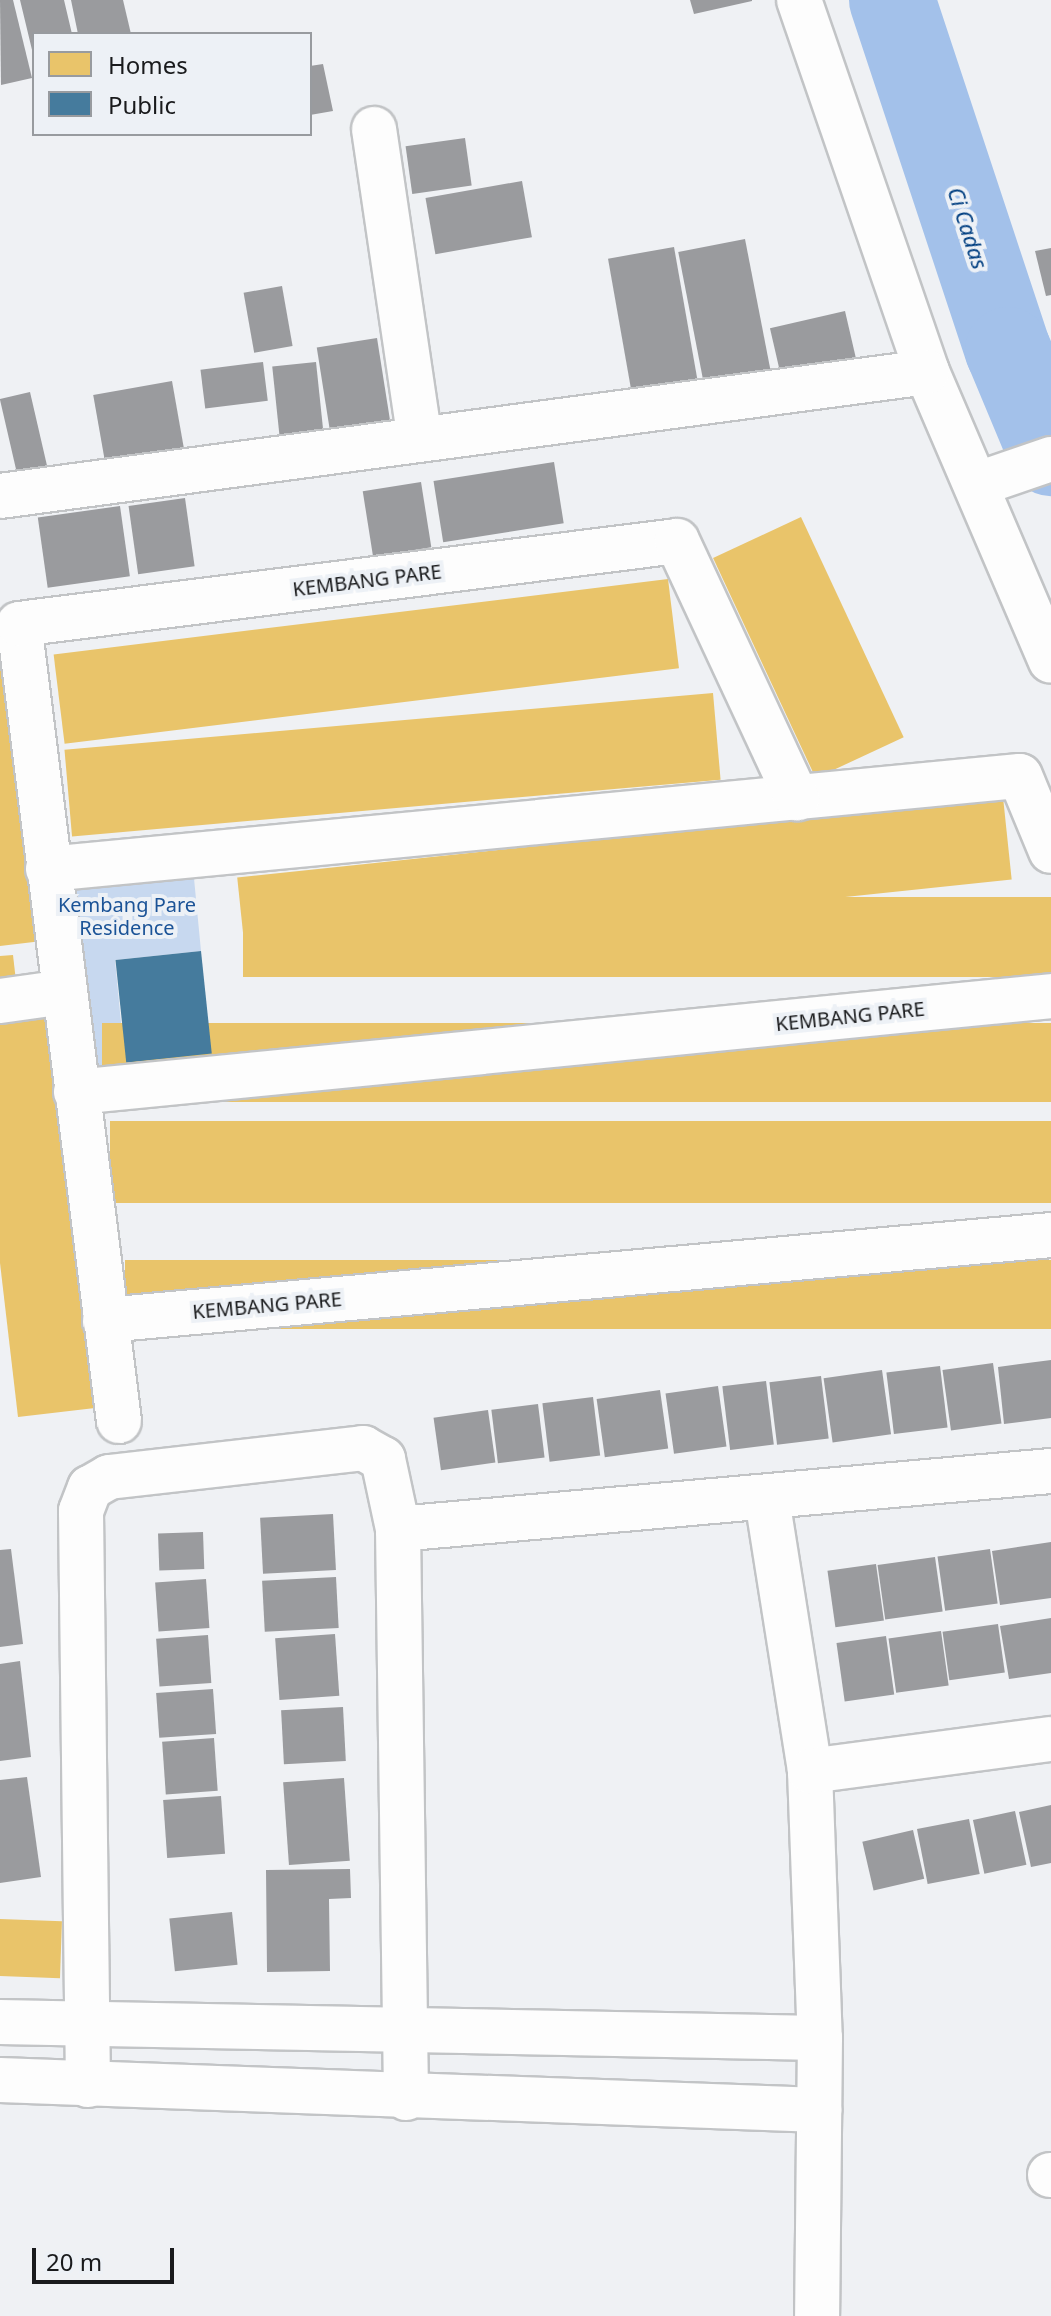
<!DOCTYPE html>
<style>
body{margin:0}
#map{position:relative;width:1051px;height:2316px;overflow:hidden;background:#eff1f4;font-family:"Noto Sans",sans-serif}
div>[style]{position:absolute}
.green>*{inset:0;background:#c7d8ef}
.homes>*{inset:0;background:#e9c46a;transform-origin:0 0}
.public>*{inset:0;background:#457b9d;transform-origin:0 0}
.river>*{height:86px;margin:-43px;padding:0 43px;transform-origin:43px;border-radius:43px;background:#a3c1ea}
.building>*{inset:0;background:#9a9b9e;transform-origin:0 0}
.roads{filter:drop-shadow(2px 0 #c2c4c6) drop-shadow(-2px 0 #c2c4c6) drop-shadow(0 2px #c2c4c6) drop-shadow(0 -2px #c2c4c6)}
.street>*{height:44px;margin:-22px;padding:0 22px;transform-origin:22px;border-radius:22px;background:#fdfdfd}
span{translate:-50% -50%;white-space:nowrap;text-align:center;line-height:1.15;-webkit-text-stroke:8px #edf1f6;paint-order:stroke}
.street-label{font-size:20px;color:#191a1c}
.park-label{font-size:20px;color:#1b5397}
.water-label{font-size:22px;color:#013f81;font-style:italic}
.legend{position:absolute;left:32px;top:32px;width:280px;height:104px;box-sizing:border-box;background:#edf1f6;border:2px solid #989b9f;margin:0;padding:10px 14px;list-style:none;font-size:24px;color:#191a1c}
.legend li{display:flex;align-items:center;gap:16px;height:40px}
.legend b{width:40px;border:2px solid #989b9f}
.scale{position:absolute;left:32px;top:2248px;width:142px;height:36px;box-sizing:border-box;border:4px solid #191a1c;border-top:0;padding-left:10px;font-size:24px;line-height:28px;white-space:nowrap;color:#191a1c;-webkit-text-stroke:6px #edf1f6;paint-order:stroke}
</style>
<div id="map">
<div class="green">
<i style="clip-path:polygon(193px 868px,201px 951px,115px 960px,125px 1064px,81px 1068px,62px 881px)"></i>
</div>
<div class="homes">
<i style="left:801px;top:517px;width:243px;height:97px;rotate:65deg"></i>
<i style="left:668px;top:579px;width:90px;height:619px;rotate:83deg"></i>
<i style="clip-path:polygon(0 636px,42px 941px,0 946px)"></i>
<i style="left:713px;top:693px;width:87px;height:651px;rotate:85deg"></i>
<i style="left:1003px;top:797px;width:83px;height:770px;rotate:84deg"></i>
<i style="left:1051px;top:897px;width:80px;height:808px;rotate:90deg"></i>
<i style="clip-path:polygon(13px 955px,17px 990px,0 992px,0 956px)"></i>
<i style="clip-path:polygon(48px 1011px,95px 1408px,18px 1417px,0 1263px,0 1017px)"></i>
<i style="left:1051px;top:1023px;width:79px;height:949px;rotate:90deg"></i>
<i style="left:1051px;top:1121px;width:82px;height:941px;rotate:90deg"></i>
<i style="left:1051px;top:1260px;width:69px;height:926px;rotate:90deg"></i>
<i style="left:0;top:1919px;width:62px;height:57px;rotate:2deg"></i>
</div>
<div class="public">
<i style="left:201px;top:951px;width:103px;height:86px;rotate:84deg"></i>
</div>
<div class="river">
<i style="left:892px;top:0;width:369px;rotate:71.7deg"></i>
<i style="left:1008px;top:350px;width:112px;rotate:67.3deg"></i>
</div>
<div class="building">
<i style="clip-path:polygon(0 0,13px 0,32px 78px,1px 85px)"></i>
<i style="clip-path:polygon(20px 0,64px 0,72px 34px,34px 34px,33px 54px)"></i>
<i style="clip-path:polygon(71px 0,123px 0,131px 34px,78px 34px)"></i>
<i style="clip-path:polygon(690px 0,752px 0,752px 1px,694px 14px)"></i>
<i style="clip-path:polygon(323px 64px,333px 111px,310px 115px,310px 66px)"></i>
<i style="left:465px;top:138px;width:48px;height:60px;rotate:82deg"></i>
<i style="left:522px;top:181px;width:57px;height:98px;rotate:80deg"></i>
<i style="left:745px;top:239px;width:140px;height:68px;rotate:79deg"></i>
<i style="left:674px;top:247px;width:142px;height:67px;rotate:80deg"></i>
<i style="clip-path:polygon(1051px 248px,1051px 295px,1046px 296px,1035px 251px)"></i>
<i style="left:282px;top:286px;width:61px;height:39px;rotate:80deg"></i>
<i style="left:845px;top:311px;width:55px;height:77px;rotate:77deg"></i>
<i style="left:377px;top:338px;width:90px;height:61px;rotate:81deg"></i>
<i style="left:263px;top:362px;width:39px;height:63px;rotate:83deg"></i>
<i style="left:316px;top:362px;width:73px;height:44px;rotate:84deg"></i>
<i style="left:172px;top:381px;width:75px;height:80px;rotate:80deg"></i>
<i style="left:30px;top:392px;width:77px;height:31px;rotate:77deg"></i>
<i style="left:554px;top:462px;width:62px;height:122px;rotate:81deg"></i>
<i style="left:421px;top:482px;width:66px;height:59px;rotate:81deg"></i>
<i style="left:185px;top:498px;width:69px;height:57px;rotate:82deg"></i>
<i style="left:120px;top:506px;width:71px;height:83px;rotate:82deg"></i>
<i style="clip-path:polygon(1051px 1360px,1051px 1418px,1004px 1424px,998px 1367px)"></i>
<i style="left:993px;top:1363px;width:61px;height:51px;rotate:82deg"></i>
<i style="left:940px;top:1366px;width:62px;height:54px;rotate:83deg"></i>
<i style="left:882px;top:1370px;width:65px;height:59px;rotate:82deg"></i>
<i style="left:821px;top:1376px;width:63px;height:52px;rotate:83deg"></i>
<i style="left:766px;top:1381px;width:64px;height:44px;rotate:83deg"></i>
<i style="left:718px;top:1386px;width:61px;height:53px;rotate:82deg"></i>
<i style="left:660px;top:1390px;width:59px;height:64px;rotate:82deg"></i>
<i style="left:593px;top:1397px;width:59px;height:51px;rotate:83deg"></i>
<i style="left:538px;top:1404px;width:54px;height:47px;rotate:83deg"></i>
<i style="left:488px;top:1410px;width:53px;height:55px;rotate:82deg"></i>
<i style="left:333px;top:1514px;width:56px;height:73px;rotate:87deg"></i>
<i style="left:203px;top:1532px;width:37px;height:45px;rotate:88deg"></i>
<i style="clip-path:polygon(1051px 1542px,1051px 1598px,1000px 1605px,992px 1551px)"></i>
<i style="clip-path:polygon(11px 1549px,23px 1644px,0 1647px,0 1550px)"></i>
<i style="left:990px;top:1549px;width:55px;height:53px;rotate:82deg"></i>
<i style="left:935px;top:1557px;width:55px;height:58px;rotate:82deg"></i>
<i style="left:876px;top:1564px;width:57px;height:49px;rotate:82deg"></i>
<i style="left:336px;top:1577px;width:51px;height:74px;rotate:87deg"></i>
<i style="left:206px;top:1579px;width:49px;height:51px;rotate:86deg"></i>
<i style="clip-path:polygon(1051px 1618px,1051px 1673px,1009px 1679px,1000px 1626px)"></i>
<i style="left:998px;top:1624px;width:49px;height:56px;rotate:82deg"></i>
<i style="left:941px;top:1631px;width:55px;height:53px;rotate:82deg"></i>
<i style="left:335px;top:1634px;width:62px;height:60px;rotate:86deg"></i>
<i style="left:208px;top:1635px;width:48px;height:52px;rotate:86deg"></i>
<i style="left:886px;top:1636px;width:59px;height:50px;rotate:82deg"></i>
<i style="clip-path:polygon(20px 1661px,31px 1757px,0 1761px,0 1664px)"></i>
<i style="left:213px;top:1689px;width:45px;height:57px;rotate:86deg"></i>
<i style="left:343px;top:1707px;width:54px;height:62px;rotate:87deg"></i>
<i style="left:214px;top:1738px;width:53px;height:52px;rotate:86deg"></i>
<i style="clip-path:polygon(27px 1777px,41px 1877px,0 1883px,0 1780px)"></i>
<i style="left:344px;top:1778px;width:83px;height:61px;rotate:86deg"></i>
<i style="left:221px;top:1796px;width:58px;height:58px;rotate:86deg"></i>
<i style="clip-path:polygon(1051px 1805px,1051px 1863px,1031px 1867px,1019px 1812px)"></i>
<i style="left:1015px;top:1811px;width:55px;height:43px;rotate:78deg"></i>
<i style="left:969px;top:1819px;width:56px;height:53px;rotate:79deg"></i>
<i style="left:913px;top:1830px;width:50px;height:52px;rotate:77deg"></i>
<i style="clip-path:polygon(350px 1869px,351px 1898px,329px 1899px,330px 1971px,267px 1972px,266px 1870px)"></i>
<i style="left:232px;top:1912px;width:53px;height:63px;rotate:84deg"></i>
</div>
<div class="roads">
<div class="street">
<i style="left:799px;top:0;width:393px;rotate:71deg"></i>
<i style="left:927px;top:372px;width:314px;rotate:66.8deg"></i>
<i style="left:374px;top:129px;width:313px;rotate:81.6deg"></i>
<i style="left:978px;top:484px;width:77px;rotate:-18.9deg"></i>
<i style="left:0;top:496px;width:935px;rotate:-7.62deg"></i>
<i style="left:48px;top:869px;width:976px;rotate:-5.47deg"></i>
<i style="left:1020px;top:776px;width:81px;rotate:67.5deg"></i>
<i style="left:0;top:1001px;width:65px;rotate:-8deg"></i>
<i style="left:76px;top:1092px;width:980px;rotate:-5.62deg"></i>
<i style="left:105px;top:1320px;width:950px;rotate:-5.13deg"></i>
<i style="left:119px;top:1421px;width:803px;rotate:-97.15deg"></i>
<i style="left:19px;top:624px;width:663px;rotate:-7.19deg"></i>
<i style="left:677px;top:541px;width:284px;rotate:65deg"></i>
<i style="left:767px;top:1499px;width:275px;rotate:81deg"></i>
<i style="left:810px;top:1771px;width:267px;rotate:87.9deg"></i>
<i style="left:820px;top:2038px;width:278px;rotate:90.6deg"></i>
<i style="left:398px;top:1529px;width:656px;rotate:-5.08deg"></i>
<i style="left:810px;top:1771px;width:243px;rotate:-7.6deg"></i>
<i style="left:0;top:2022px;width:820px;rotate:1.12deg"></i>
<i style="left:0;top:2080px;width:820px;rotate:2.1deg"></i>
<i style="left:88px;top:2085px;width:574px;rotate:-90.7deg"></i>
<i style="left:81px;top:1511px;width:25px;rotate:-69deg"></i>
<i style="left:90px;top:1488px;width:22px;rotate:-30deg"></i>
<i style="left:109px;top:1477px;width:256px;rotate:-6.5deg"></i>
<i style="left:363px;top:1448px;width:23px;rotate:29deg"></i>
<i style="left:383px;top:1459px;width:72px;rotate:77.9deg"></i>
<i style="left:398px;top:1529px;width:569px;rotate:89.19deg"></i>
<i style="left:1050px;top:2175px;width:1px"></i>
</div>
</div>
<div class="street-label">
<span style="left:367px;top:580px;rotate:-7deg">KEMBANG PARE</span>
<span style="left:850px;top:1016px;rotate:-6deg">KEMBANG PARE</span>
<span style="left:267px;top:1305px;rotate:-5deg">KEMBANG PARE</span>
</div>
<div class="park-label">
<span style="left:127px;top:916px">Kembang Pare<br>Residence</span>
</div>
<div class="water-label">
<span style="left:968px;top:228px;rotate:72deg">Ci Cadas</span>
</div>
<ul class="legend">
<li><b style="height:22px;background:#e9c46a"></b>Homes</li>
<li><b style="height:22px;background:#457b9d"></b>Public</li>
</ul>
<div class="scale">20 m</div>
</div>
